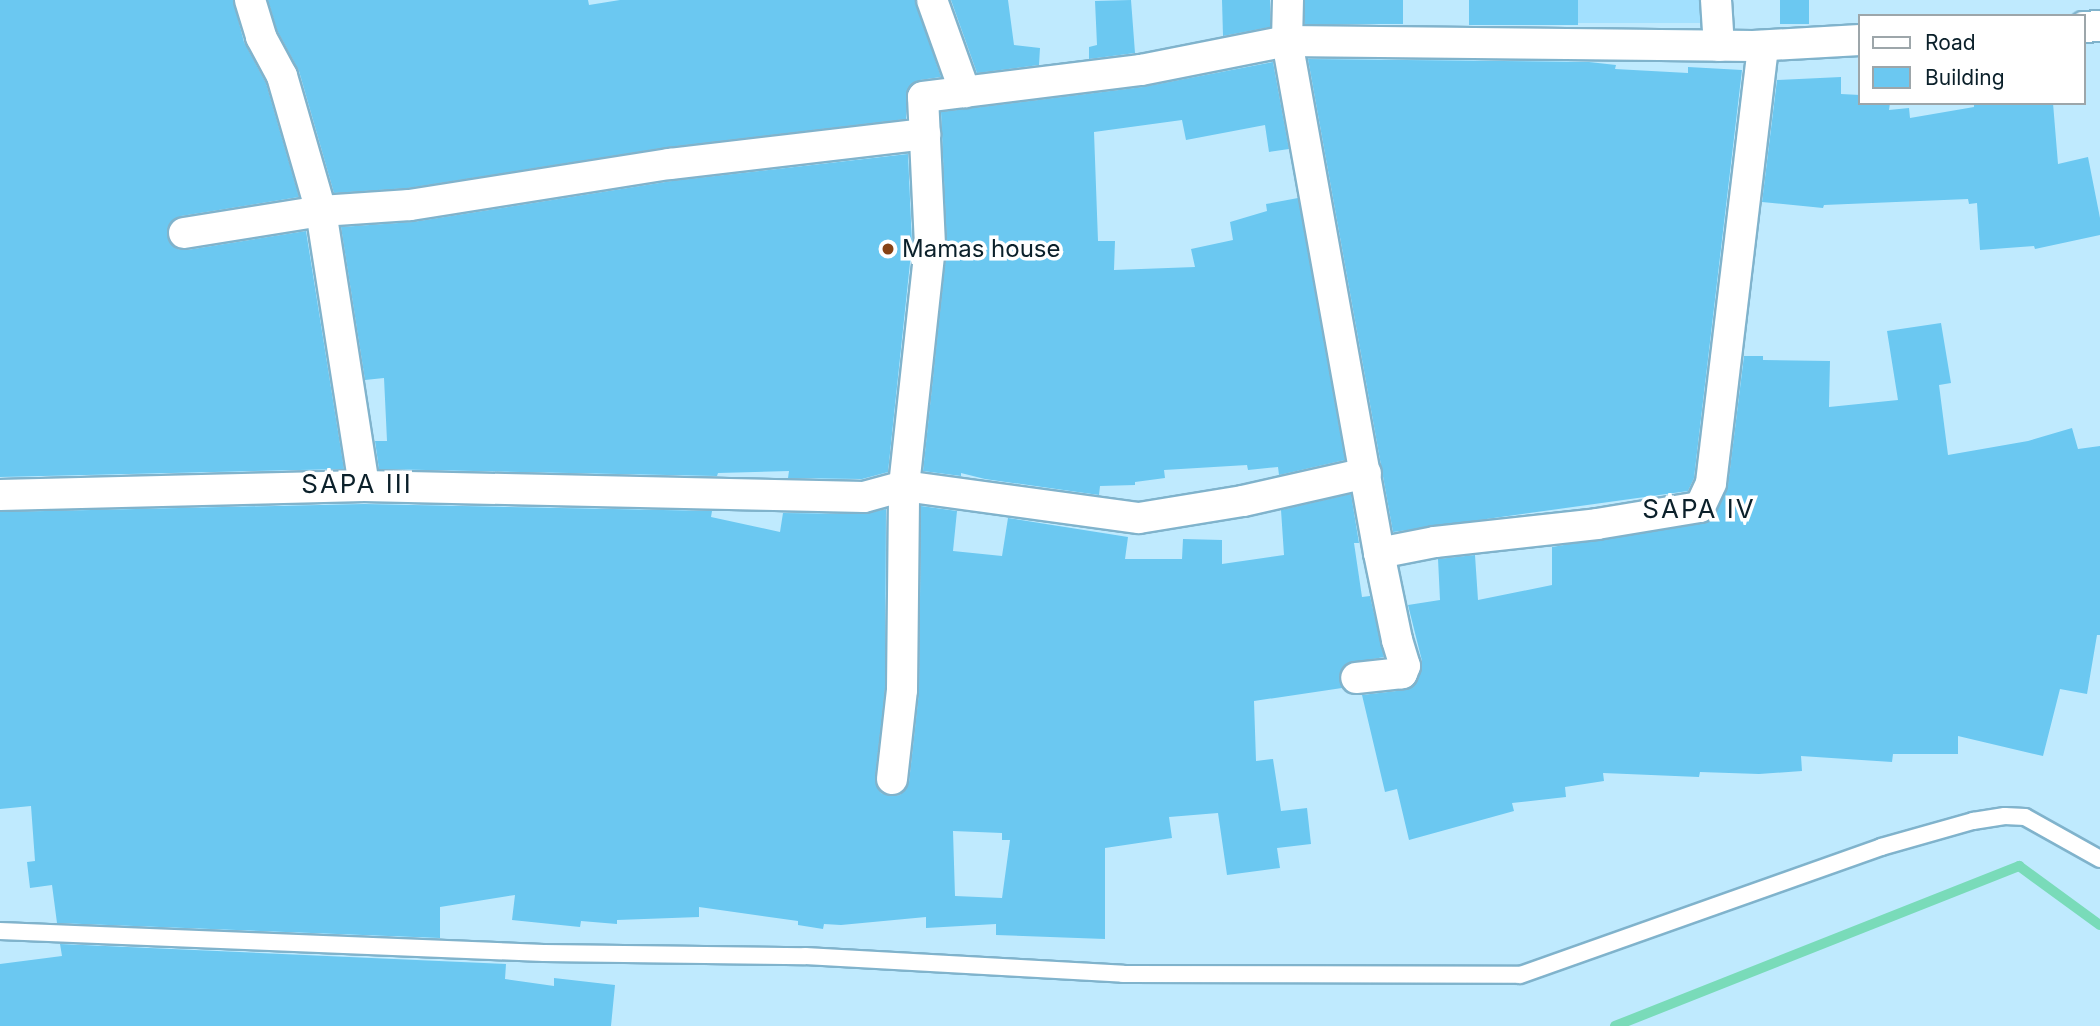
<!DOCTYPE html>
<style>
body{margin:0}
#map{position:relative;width:2100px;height:1026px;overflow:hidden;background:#bfeafe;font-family:Inter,sans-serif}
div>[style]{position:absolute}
.built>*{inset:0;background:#a2e0fe;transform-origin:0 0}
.stream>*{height:10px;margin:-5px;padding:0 5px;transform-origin:5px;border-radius:5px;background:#79dbb9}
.building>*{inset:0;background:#6bc8f1;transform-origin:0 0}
.roads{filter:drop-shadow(2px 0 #80b3cc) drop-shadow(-2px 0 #80b3cc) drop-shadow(0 2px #80b3cc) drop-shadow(0 -2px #80b3cc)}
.service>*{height:16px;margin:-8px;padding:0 8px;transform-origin:8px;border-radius:8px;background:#fff}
.minor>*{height:30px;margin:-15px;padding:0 15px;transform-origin:15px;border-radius:15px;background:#fff}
.dots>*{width:19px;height:19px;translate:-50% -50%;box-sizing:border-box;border:4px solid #fff;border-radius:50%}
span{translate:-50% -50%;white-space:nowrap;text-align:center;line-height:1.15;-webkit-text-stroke:7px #fff;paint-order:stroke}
.poi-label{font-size:24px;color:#0b202a}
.left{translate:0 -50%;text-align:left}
.neighbourhood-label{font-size:26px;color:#0b202a;letter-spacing:2px}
.legend{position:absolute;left:1858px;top:14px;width:228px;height:91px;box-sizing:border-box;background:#fff;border:2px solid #9da6aa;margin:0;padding:9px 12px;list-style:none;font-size:21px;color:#0b202a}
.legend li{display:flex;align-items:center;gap:14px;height:35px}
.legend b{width:35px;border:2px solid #9da6aa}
</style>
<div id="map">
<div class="built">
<i style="left:1528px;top:0;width:182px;height:23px"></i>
</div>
<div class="stream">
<i style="left:1615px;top:1026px;width:435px;rotate:-21.6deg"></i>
<i style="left:2019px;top:866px;width:100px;rotate:36.1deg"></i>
</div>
<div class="building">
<i style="clip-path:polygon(0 0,233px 0,244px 42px,266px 83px,299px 197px,181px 216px,168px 226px,167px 236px,177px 249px,187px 250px,306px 231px,344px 469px,0 477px)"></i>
<i style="clip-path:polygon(268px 0,588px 0,589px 5px,620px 0,915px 0,941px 77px,920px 80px,908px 89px,906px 119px,668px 147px,408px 188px,334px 193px,299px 71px,277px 30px)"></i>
<i style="clip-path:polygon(951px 0,1008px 0,1014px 45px,1040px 48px,1039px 65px,977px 73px)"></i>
<i style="clip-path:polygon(1131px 0,1135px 53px,1089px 59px,1089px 47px,1097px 45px,1095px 1px)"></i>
<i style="clip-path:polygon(1222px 0,1270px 0,1270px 27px,1223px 36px)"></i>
<i style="left:1305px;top:0;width:98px;height:24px"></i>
<i style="left:1469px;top:0;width:109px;height:25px"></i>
<i style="left:1780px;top:0;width:29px;height:24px"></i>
<i style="clip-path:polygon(1308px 59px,1589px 62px,1616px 65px,1615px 69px,1688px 73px,1688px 67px,1742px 70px,1694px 478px,1688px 491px,1393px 532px)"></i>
<i style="clip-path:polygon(1273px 62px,1289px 149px,1269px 152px,1265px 125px,1186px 140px,1182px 120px,1094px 132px,1098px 241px,1115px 241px,1114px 270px,1195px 267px,1191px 249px,1233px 240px,1230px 222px,1267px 211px,1266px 204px,1298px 198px,1345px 460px,1279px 475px,1278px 467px,1248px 470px,1247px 465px,1164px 470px,1165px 478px,1135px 482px,1135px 485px,1100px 486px,1099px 495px,985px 479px,961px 473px,961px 476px,923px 471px,947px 247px,941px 112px,1143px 87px)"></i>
<i style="clip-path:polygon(1841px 77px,1841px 94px,1860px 95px,1860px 103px,1890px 103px,1889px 110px,1909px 108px,1910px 118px,1974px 107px,1974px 103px,2053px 103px,2058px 164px,2088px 157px,2100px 218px,2100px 235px,2035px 249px,2034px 246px,1980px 250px,1977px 203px,1969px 204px,1968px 199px,1824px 205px,1823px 208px,1762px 202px,1777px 80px)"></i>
<i style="clip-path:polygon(908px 154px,912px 244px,888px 472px,862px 479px,788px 478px,789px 471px,718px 473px,717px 476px,379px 469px,375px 441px,387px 441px,384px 378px,365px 380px,341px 227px,413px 222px,672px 181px)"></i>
<i style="clip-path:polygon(1941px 323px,1951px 383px,1939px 385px,1948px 455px,2028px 441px,2072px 428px,2078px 449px,2100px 446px,2100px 635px,2097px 635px,2087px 694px,2060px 689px,2043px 756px,1958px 736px,1958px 754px,1893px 754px,1892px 762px,1801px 756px,1802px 771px,1759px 774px,1700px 772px,1699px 777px,1603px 773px,1604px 781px,1565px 787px,1566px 797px,1512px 803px,1514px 811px,1409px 840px,1397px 789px,1385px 792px,1362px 695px,1405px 690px,1418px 680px,1422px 661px,1408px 605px,1440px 600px,1438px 559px,1475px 555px,1478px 600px,1552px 585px,1552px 547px,1710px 521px,1728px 485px,1744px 356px,1763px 356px,1763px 360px,1830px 361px,1829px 407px,1898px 400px,1887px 331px)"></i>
<i style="clip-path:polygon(evenodd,1351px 494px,1359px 543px,1354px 543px,1362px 597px,1370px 596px,1384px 657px,1346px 664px,1340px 672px,1342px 688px,1254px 701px,1256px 761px,1273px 759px,1281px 811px,1307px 808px,1311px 844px,1277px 848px,1280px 868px,1227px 875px,1218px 813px,1169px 817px,1172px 838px,1105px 848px,1105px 939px,996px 935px,996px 924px,926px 928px,926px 917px,841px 925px,824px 924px,823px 929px,798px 925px,798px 921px,699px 907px,699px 917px,617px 920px,617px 924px,581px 921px,580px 927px,512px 920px,515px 895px,440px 907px,440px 938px,57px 923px,52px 885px,30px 888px,27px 862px,35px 861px,31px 806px,0 809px,0 512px,364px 504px,712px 511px,711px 517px,780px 532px,783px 513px,864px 514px,886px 509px,885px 689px,875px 778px,881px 793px,891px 796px,900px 795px,909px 782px,919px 692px,921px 506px,957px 511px,953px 551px,1002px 556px,1008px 518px,1128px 537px,1125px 559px,1182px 559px,1183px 539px,1222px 540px,1222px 564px,1284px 555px,1281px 510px,1351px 494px,953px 831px,1002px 833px,1002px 840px,1010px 840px,1002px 898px,955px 896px,953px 831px)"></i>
<i style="clip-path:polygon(60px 944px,506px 964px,505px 979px,554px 986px,554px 978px,615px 985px,611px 1026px,0 1026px,0 964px,62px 956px)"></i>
</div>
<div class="roads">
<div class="service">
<i style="left:0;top:931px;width:544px;rotate:2.32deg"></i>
<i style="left:544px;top:953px;width:261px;rotate:0.7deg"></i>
<i style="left:805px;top:956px;width:319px;rotate:3.2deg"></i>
<i style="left:1123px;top:974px;width:397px;rotate:0.1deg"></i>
<i style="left:1520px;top:975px;width:383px;rotate:-19.5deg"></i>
<i style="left:1881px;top:847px;width:96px;rotate:-15.8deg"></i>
<i style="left:1973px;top:821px;width:32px;rotate:-9deg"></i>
<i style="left:2005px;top:816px;width:20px;rotate:3deg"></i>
<i style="left:2025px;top:817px;width:86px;rotate:29.2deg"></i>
</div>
<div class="minor">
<i style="left:250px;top:0;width:39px;rotate:73deg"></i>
<i style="left:261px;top:37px;width:44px;rotate:61.7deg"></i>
<i style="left:282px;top:76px;width:141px;rotate:73.9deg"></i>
<i style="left:321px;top:211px;width:278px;rotate:81.1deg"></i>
<i style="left:932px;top:0;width:98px;rotate:70.3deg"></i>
<i style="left:1288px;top:0;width:41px;rotate:91.4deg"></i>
<i style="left:1287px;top:41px;width:520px;rotate:79.81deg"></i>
<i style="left:1379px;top:553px;width:89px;rotate:78.3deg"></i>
<i style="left:1397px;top:640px;width:27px;rotate:73deg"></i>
<i style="left:1405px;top:666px;width:8px;rotate:113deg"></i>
<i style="left:1402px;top:673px;width:46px;rotate:173.8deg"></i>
<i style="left:1716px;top:0;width:46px;rotate:86.3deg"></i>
<i style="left:2084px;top:27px;width:16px;rotate:-4deg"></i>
<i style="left:184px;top:233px;width:139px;rotate:-9.1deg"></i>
<i style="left:321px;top:211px;width:89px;rotate:-3.9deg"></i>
<i style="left:410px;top:205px;width:263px;rotate:-9deg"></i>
<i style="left:670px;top:164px;width:257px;rotate:-6.7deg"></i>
<i style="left:0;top:495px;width:364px;rotate:-1.4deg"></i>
<i style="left:364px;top:486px;width:500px;rotate:1.26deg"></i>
<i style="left:864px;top:497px;width:41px;rotate:-15.4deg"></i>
<i style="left:904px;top:486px;width:237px;rotate:7.8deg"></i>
<i style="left:1139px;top:518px;width:105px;rotate:-9.3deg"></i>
<i style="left:1243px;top:501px;width:126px;rotate:-12.8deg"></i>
<i style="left:1379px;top:553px;width:57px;rotate:-11.1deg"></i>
<i style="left:1435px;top:542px;width:163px;rotate:-6.3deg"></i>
<i style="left:1597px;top:524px;width:104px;rotate:-9.4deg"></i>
<i style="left:1700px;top:507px;width:26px;rotate:-65deg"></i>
<i style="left:1711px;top:483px;width:440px;rotate:-83.2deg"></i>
<i style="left:892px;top:779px;width:90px;rotate:-83.6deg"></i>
<i style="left:902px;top:690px;width:204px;rotate:-89.4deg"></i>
<i style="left:904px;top:486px;width:242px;rotate:-83.8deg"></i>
<i style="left:930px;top:245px;width:148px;rotate:-92.7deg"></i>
<i style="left:923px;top:97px;width:220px;rotate:-7.1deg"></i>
<i style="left:1141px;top:70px;width:149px;rotate:-11.2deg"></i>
<i style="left:1287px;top:41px;width:466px;rotate:0.6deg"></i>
<i style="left:1753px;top:46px;width:107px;rotate:-3.2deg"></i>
</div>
</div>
<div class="dots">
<i style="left:888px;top:249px;background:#864216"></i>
</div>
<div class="poi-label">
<span class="left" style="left:902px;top:249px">Mamas house</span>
</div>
<div class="neighbourhood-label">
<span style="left:357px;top:484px">SAPA III</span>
<span style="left:1699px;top:509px">SAPA IV</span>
</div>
<ul class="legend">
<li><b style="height:9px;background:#fff"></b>Road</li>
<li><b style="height:19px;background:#6bc8f1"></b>Building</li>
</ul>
</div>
